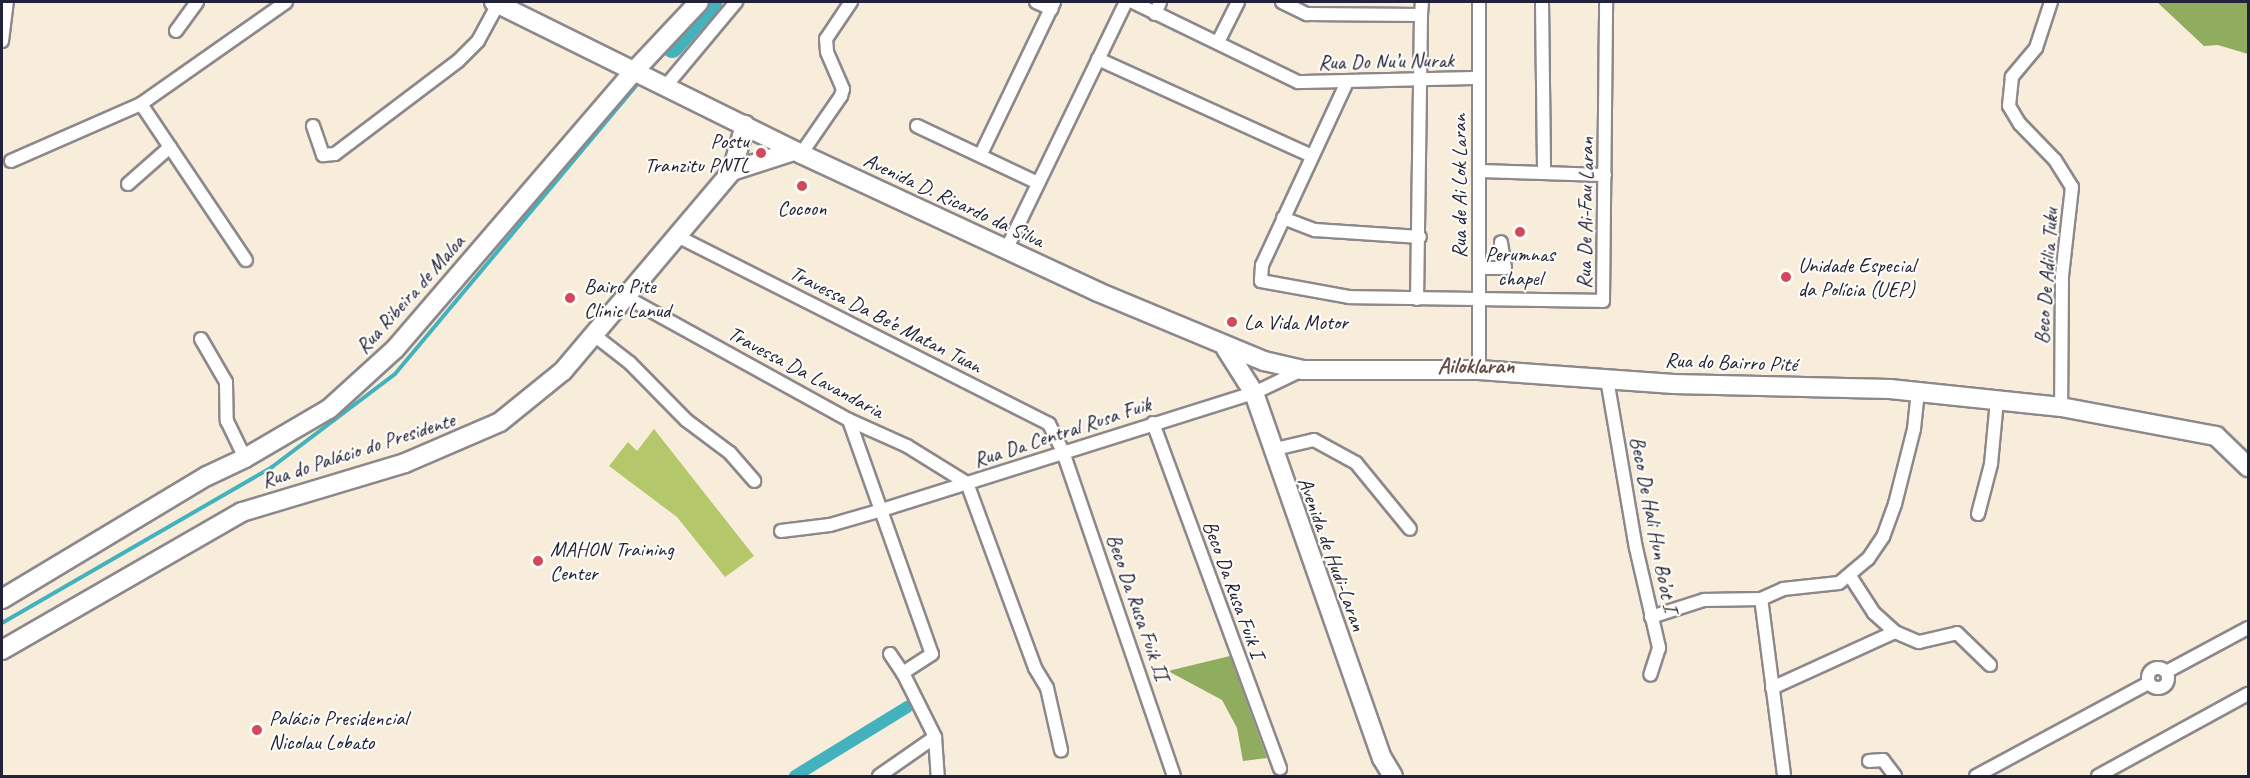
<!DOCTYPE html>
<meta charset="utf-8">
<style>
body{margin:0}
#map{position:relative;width:2250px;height:778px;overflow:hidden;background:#f8eddb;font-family:Caveat,sans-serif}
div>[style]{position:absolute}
.green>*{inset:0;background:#b4c76b}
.forest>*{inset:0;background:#8fac5f}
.stream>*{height:4px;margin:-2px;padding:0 2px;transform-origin:2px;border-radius:2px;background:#43b2bd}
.canal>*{height:12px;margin:-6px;padding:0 6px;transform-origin:6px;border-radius:6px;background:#43b2bd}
.river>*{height:21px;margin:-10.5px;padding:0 10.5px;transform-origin:10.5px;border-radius:10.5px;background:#43b2bd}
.roads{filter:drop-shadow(2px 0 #8d888b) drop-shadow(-2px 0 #8d888b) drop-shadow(0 2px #8d888b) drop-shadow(0 -2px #8d888b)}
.street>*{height:12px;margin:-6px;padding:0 6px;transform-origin:6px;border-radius:6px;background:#fff}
.street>.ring{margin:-6px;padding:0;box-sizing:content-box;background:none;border:12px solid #fff;border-radius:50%}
.secondary>*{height:18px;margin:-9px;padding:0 9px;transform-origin:9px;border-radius:9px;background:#fff}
.dots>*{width:16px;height:16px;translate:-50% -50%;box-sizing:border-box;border:3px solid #fdfcf7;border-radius:50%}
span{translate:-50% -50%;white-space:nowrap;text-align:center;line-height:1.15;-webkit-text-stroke:4.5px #fdfcf7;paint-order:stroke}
.street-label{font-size:21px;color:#22223b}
.poi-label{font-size:21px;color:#22223b}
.right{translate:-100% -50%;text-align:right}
.left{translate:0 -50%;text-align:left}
.neighbourhood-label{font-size:22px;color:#624b49;font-weight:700}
.frame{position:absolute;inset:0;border:3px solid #22223b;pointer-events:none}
</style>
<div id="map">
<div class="green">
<i style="clip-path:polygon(654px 429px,754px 556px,725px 577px,677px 517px,609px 466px,628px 442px,637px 451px)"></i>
</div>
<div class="forest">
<i style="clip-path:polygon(2157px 2px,2248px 2px,2248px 54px,2218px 45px,2204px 46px)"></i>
<i style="clip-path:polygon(1230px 656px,1267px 758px,1243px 761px,1237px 728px,1222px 700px,1168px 671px)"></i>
</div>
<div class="stream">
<i style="left:648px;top:71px;width:44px;rotate:-48.7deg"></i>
<i style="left:2px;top:623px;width:312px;rotate:-30deg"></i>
<i style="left:272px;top:467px;width:154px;rotate:-37.1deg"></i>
<i style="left:395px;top:374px;width:382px;rotate:-50.1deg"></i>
</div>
<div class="canal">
<i style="left:795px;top:776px;width:132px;rotate:-31.6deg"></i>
</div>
<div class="river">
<i style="left:672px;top:47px;width:60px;rotate:-49.1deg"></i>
</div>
<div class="roads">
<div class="street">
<i style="left:1036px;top:2px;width:17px;rotate:25deg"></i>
<i style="left:1133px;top:2px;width:183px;rotate:25.9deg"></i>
<i style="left:1298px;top:82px;width:180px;rotate:-1.3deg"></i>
<i style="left:1282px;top:2px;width:28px;rotate:26deg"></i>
<i style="left:1307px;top:14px;width:114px;rotate:0.5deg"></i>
<i style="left:1421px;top:15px;width:284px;rotate:90.8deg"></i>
<i style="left:1479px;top:2px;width:368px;rotate:90deg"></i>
<i style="left:1542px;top:2px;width:169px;rotate:89.3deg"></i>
<i style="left:2051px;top:2px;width:48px;rotate:108.1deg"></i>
<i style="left:2036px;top:48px;width:38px;rotate:130deg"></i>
<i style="left:2012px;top:77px;width:29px;rotate:96deg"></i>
<i style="left:2009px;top:106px;width:21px;rotate:59deg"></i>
<i style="left:2020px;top:124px;width:50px;rotate:45.8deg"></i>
<i style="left:2055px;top:160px;width:32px;rotate:58deg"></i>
<i style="left:2072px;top:187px;width:90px;rotate:96.4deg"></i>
<i style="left:2062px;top:276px;width:131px;rotate:90.4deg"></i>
<i style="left:1155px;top:14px;width:13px;rotate:-67deg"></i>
<i style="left:1421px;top:15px;width:13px;rotate:-86deg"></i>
<i style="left:176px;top:31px;width:36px;rotate:-54deg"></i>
<i style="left:2px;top:41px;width:39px;rotate:-83deg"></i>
<i style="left:1218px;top:42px;width:45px;rotate:-63.4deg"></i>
<i style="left:1098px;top:59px;width:235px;rotate:24.4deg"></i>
<i style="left:1347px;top:82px;width:202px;rotate:114.9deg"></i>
<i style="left:1262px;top:265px;width:16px;rotate:94deg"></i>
<i style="left:1261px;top:281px;width:89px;rotate:10.3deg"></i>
<i style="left:1349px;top:297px;width:254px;rotate:0.9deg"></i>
<i style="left:1603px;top:301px;width:299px;rotate:-89.4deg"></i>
<i style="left:665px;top:87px;width:111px;rotate:-50.1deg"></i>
<i style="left:141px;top:104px;width:188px;rotate:56.1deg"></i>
<i style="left:313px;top:126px;width:31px;rotate:71deg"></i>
<i style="left:323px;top:155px;width:12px;rotate:-5deg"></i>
<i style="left:335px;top:154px;width:154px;rotate:-37.1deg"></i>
<i style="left:458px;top:61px;width:28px;rotate:-45deg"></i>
<i style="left:478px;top:41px;width:42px;rotate:-61.6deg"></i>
<i style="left:917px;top:126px;width:134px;rotate:25.2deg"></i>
<i style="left:801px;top:154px;width:70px;rotate:-55.4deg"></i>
<i style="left:841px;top:96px;width:7px;rotate:-74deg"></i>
<i style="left:843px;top:89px;width:40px;rotate:-113.4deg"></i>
<i style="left:827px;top:52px;width:13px;rotate:-94deg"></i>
<i style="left:826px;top:39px;width:45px;rotate:-56deg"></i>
<i style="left:981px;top:154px;width:169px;rotate:-64.3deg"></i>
<i style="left:11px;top:161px;width:142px;rotate:-23.7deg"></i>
<i style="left:141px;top:104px;width:177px;rotate:-35.1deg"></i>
<i style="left:1479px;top:171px;width:126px;rotate:1.8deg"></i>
<i style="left:128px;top:184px;width:56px;rotate:-41.4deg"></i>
<i style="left:1283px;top:218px;width:34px;rotate:21deg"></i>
<i style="left:1315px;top:230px;width:105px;rotate:3.8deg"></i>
<i style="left:677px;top:236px;width:417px;rotate:26.8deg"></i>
<i style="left:1049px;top:424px;width:31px;rotate:63deg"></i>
<i style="left:1063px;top:452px;width:342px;rotate:71.1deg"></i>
<i style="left:1007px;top:248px;width:273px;rotate:-64.2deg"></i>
<i style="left:1479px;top:268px;width:26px"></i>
<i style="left:1505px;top:268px;width:26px;rotate:-99deg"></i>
<i style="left:626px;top:297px;width:255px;rotate:28.9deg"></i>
<i style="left:849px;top:420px;width:64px;rotate:24.1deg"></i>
<i style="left:907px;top:446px;width:70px;rotate:31.7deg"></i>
<i style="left:967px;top:483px;width:197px;rotate:69.8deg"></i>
<i style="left:1035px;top:668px;width:23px;rotate:59deg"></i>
<i style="left:1047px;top:688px;width:64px;rotate:77.3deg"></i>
<i style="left:594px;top:335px;width:46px;rotate:37.9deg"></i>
<i style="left:630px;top:363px;width:80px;rotate:45.5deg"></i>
<i style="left:686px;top:420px;width:55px;rotate:36.9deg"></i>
<i style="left:730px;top:453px;width:37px;rotate:49deg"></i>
<i style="left:201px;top:339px;width:50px;rotate:59.8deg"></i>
<i style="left:226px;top:382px;width:39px;rotate:89deg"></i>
<i style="left:227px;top:421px;width:41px;rotate:64.1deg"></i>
<i style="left:1607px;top:379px;width:171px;rotate:80.3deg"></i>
<i style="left:1636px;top:548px;width:103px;rotate:77deg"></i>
<i style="left:1659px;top:648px;width:28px;rotate:108deg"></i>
<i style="left:849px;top:420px;width:248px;rotate:70.5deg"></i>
<i style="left:932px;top:654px;width:35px;rotate:147deg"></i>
<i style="left:903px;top:673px;width:72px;rotate:63.4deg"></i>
<i style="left:935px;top:737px;width:39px;rotate:86deg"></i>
<i style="left:1153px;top:423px;width:368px;rotate:69.8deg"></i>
<i style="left:1271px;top:450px;width:44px;rotate:-13.1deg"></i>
<i style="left:1314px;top:440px;width:48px;rotate:28.7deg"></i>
<i style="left:1356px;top:463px;width:85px;rotate:50.7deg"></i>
<i style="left:1978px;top:514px;width:52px;rotate:-75.4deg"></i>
<i style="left:1991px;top:464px;width:64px;rotate:-84.6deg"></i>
<i style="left:781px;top:531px;width:49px;rotate:-7deg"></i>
<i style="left:830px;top:525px;width:54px;rotate:-16.1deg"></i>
<i style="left:882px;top:510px;width:390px;rotate:-17.5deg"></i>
<i style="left:1254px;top:393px;width:53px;rotate:-25.6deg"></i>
<i style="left:1850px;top:576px;width:44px;rotate:57deg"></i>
<i style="left:1874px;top:613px;width:28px;rotate:42deg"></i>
<i style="left:1895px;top:632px;width:26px;rotate:23deg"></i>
<i style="left:1919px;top:642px;width:39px;rotate:-13deg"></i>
<i style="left:1957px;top:633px;width:46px;rotate:44.1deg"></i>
<i style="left:1651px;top:617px;width:56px;rotate:-17.8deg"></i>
<i style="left:1704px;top:600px;width:57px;rotate:-1deg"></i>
<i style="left:890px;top:654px;width:23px;rotate:56deg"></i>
<i class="ring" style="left:2148px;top:668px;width:8px;height:8px"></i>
<i style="left:2166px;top:672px;width:93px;rotate:-28.2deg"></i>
<i style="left:1772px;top:688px;width:135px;rotate:-24.5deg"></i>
<i style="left:1869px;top:761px;width:14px;rotate:-4deg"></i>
<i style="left:1883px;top:760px;width:20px;rotate:53deg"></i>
<i style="left:1784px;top:775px;width:177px;rotate:-97.4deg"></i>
<i style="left:1761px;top:599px;width:24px;rotate:-24deg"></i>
<i style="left:1783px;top:589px;width:56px;rotate:-6.1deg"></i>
<i style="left:1839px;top:583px;width:38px;rotate:-40deg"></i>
<i style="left:1868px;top:559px;width:27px;rotate:-56deg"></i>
<i style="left:1883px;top:537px;width:35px;rotate:-70deg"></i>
<i style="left:1895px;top:504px;width:77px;rotate:-75.8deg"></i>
<i style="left:1914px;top:429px;width:37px;rotate:-84deg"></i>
<i style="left:879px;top:776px;width:68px;rotate:-34.9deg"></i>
<i style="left:1976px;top:776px;width:196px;rotate:-28.3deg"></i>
<i style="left:2098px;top:776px;width:171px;rotate:-28.7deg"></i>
</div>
<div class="secondary">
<i style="left:494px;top:2px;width:343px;rotate:26.3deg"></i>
<i style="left:801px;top:154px;width:327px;rotate:24.9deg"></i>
<i style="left:1098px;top:292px;width:180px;rotate:22.6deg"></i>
<i style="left:1264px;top:361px;width:39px;rotate:13deg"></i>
<i style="left:1302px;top:370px;width:177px"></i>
<i style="left:1479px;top:370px;width:195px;rotate:4.1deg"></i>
<i style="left:1673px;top:384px;width:217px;rotate:1.3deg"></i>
<i style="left:1890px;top:389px;width:172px;rotate:6deg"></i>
<i style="left:2061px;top:407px;width:158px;rotate:10.6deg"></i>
<i style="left:2216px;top:436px;width:45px;rotate:44.1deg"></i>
<i style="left:732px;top:171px;width:48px;rotate:-74.2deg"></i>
<i style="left:1226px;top:349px;width:52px;rotate:57.5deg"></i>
<i style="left:1254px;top:393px;width:387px;rotate:70.7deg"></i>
<i style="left:1382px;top:758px;width:21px;rotate:59deg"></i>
<i style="left:2px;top:599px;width:239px;rotate:-31deg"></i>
<i style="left:207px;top:476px;width:42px;rotate:-25.3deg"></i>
<i style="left:245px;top:458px;width:97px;rotate:-30.3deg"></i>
<i style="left:329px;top:409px;width:89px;rotate:-42.3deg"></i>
<i style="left:395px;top:349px;width:368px;rotate:-49.3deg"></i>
<i style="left:635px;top:70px;width:93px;rotate:-46.7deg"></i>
<i style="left:2px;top:650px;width:277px;rotate:-29.9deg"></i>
<i style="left:242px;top:512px;width:170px;rotate:-16.7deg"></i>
<i style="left:405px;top:463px;width:103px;rotate:-23.3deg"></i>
<i style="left:500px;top:422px;width:81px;rotate:-39deg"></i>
<i style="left:563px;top:371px;width:262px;rotate:-49.8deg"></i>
<i style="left:732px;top:171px;width:65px;rotate:-17.9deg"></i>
</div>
</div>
<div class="dots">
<i style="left:761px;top:153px;background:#d1495b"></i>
<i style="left:802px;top:186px;background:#d1495b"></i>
<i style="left:1520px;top:232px;background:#d1495b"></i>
<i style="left:1786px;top:277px;background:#d1495b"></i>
<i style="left:570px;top:298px;background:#d1495b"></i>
<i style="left:1232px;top:322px;background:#d1495b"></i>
<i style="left:538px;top:561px;background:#d1495b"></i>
<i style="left:257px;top:730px;background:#d1495b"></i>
</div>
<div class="street-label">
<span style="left:1386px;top:61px;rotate:-1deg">Rua Do Nu’u Nurak</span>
<span style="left:1459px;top:186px;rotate:-90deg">Rua de Ai Lok Laran</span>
<span style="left:954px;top:200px;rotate:25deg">Avenida D. Ricardo da Silva</span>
<span style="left:1585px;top:213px;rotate:-89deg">Rua De Ai-Fau Laran</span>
<span style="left:2046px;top:276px;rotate:-86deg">Beco De Adilia Tuku</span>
<span style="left:410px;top:294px;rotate:-48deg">Rua Ribeira de Maloa</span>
<span style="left:886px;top:319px;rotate:27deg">Travessa Da Be’e Matan Tuan</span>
<span style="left:1731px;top:362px;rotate:2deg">Rua do Bairro Pité</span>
<span style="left:806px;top:372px;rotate:28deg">Travessa Da Lavandaria</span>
<span style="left:1062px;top:432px;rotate:-18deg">Rua Da Central Rusa Fuik</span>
<span style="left:358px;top:450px;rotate:-18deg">Rua do Palácio do Presidente</span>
<span style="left:1654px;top:524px;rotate:79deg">Beco De Hali Hun Bo’ot I</span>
<span style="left:1332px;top:554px;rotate:70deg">Avenida de Hudi-Laran</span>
<span style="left:1234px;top:589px;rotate:70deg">Beco Da Rusa Fuik I</span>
<span style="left:1138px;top:607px;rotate:71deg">Beco Da Rusa Fuik II</span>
</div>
<div class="poi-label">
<span class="right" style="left:749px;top:153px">Postu<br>Tranzitu PNTL</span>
<span style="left:802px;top:208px">Cocoon</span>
<span style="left:1520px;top:266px">Perumnas<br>chapel</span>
<span class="left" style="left:1798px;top:277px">Unidade Especial<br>da Polícia (UEP)</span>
<span class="left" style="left:584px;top:298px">Bairo Pite<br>Clinic Lanud</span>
<span class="left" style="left:1244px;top:322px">La Vida Motor</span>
<span class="left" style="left:550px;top:561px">MAHON Training<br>Center</span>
<span class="left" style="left:269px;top:730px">Palácio Presidencial<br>Nicolau Lobato</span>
</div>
<div class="neighbourhood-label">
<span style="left:1476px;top:367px">Ailoklaran</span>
</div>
<div class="frame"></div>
</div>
